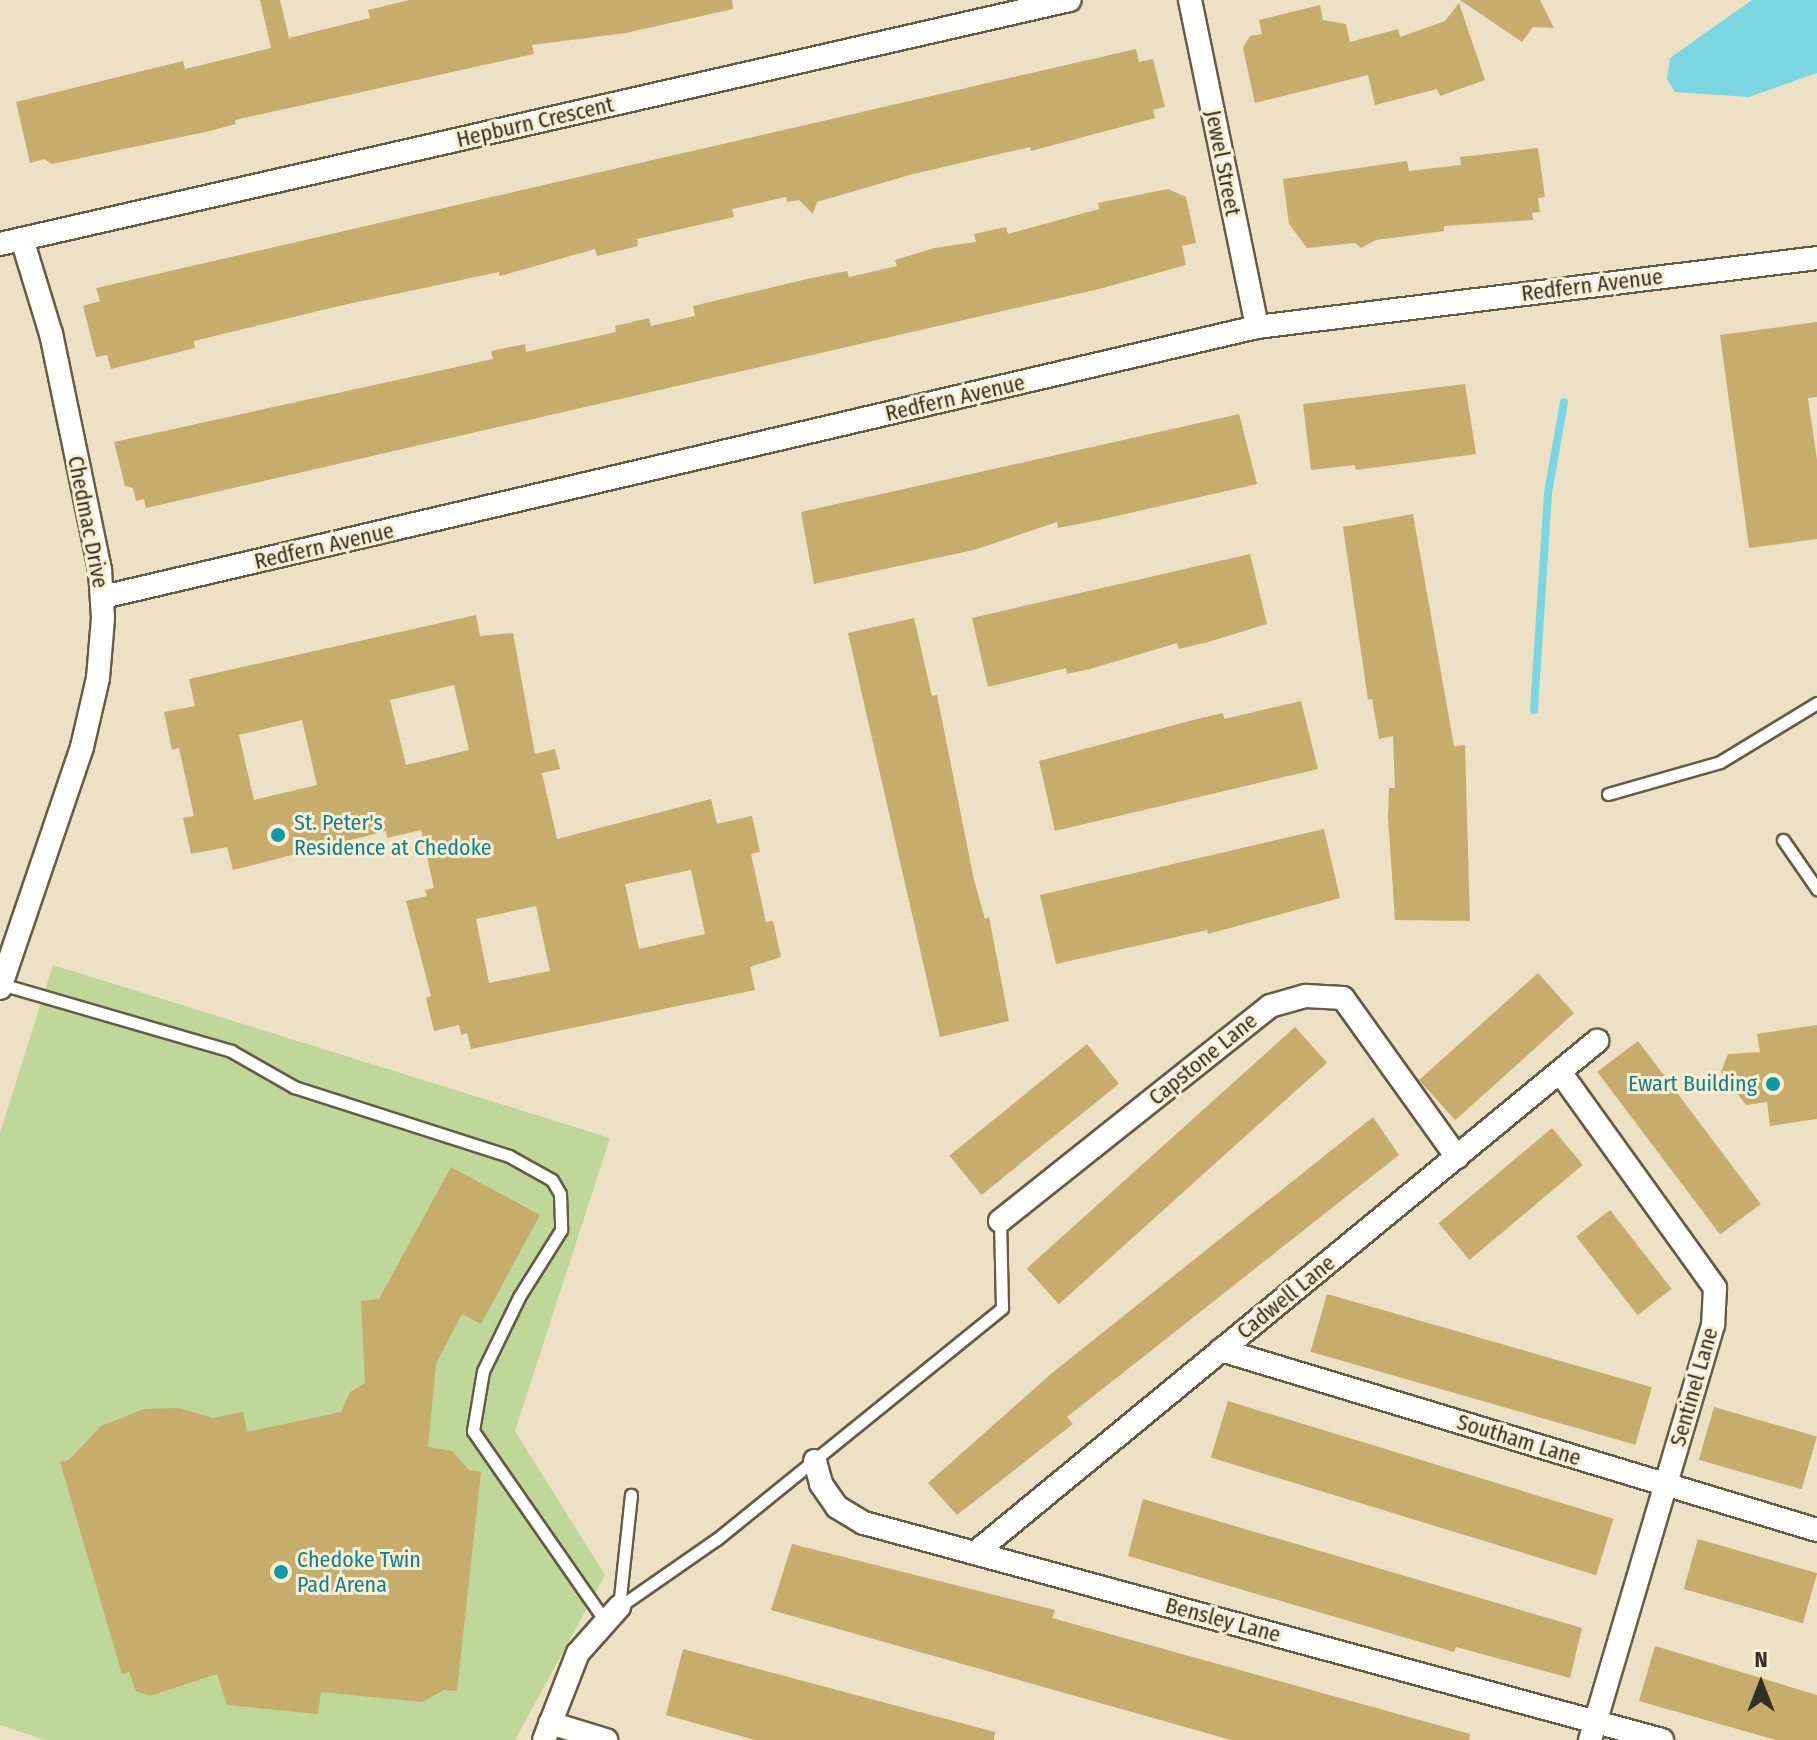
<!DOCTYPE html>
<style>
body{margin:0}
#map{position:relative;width:1817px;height:1740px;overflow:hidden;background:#ece1c5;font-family:"Fira Sans Condensed",sans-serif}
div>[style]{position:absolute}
.green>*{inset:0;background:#bfd798}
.water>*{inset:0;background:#7ad6e1}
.stream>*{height:8px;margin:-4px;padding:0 4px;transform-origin:4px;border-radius:4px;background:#7ad6e1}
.building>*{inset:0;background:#c6ad6d;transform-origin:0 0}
.roads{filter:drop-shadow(2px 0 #665c44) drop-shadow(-2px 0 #665c44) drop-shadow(0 2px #665c44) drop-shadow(0 -2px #665c44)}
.lane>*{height:11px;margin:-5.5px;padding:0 5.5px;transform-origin:5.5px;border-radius:5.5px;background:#fff}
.street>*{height:22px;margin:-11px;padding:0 11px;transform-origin:11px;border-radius:11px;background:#fff}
.dots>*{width:22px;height:22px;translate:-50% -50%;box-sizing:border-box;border:4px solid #faeed2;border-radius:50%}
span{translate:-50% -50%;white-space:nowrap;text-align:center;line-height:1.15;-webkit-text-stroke:6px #faeed2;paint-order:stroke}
.street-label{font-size:22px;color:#342f25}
.culture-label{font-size:22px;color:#0d838f}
.left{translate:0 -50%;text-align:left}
.right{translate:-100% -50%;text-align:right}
.north{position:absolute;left:1721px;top:1644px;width:80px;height:80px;-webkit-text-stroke:6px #faeed2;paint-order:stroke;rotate:0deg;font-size:22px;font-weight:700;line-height:32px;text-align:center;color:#342f25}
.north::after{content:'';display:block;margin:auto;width:28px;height:36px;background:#342f25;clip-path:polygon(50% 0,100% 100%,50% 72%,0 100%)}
</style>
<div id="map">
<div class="green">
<i style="clip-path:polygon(53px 965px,610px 1138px,515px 1431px,605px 1575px,515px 1740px,45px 1740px,0 1725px,0 1133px)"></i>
</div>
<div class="water">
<i style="clip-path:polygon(1752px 0,1817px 0,1817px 73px,1749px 97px,1675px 92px,1667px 79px,1670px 58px)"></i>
</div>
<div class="stream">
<i style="left:1534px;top:710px;width:217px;rotate:-86.3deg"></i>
<i style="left:1548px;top:493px;width:92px;rotate:-80deg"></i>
</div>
<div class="building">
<i style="clip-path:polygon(260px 0,280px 0,289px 38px,370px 18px,368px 10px,409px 0,732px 0,733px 9px,626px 33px,532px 45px,534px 54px,235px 120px,236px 124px,210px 131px,52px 164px,44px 159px,30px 163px,16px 102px,183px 61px,185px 69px,271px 48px)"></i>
<i style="clip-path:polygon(1460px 0,1540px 0,1554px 28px,1533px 27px,1522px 42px)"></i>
<i style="clip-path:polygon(1459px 3px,1485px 80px,1440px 96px,1437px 89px,1375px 105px,1368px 75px,1255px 103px,1243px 48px,1250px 36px,1262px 34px,1259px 20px,1320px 5px,1323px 20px,1346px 24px,1350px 42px,1398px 29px,1400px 37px,1445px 21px)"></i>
<i style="clip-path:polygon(1136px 49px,1139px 62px,1153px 59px,1165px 107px,1153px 110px,1155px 118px,1031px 151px,1030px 147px,913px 174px,817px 202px,813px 214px,799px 200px,787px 202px,786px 197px,732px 209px,734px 217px,637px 239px,638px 246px,597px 256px,595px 249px,500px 276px,499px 272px,339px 306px,194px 341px,195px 348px,111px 369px,107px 355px,96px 357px,83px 306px,100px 301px,96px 288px)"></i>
<i style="clip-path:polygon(1538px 148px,1545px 197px,1538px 198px,1540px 212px,1532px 213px,1533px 220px,1444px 226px,1444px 231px,1376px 240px,1361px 248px,1355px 243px,1307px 248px,1289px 224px,1283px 179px,1407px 161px,1409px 171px,1461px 165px,1460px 157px)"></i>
<i style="clip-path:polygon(1168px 189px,1186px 197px,1196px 243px,1182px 246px,1186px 265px,1099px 289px,146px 508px,144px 499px,136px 501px,133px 488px,125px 486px,114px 442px,493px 359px,491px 351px,525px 344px,526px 352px,616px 332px,615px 326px,649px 318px,651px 326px,695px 316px,693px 306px,807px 279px,847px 271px,849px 277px,897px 266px,895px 260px,934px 248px,976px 242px,974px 234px,1006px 227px,1008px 234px,1099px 209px,1098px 203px)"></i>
<i style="clip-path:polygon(1817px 322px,1817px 397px,1808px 398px,1817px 460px,1817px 539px,1749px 548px,1720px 335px)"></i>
<i style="clip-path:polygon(1465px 384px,1476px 454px,1356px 470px,1355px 465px,1311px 470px,1303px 404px)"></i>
<i style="clip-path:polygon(1239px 414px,1257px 484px,1099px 520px,1058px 528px,1057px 522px,974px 550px,814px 584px,801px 512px)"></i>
<i style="clip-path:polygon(1413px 514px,1454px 746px,1465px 745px,1470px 921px,1395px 920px,1388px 817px,1389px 788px,1395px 788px,1393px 736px,1379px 739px,1372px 699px,1368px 700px,1343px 527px)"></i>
<i style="clip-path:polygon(1250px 554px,1267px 624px,1208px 642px,1179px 649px,1177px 643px,1090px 669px,1067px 674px,1066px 668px,988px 687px,972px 618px)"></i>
<i style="clip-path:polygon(evenodd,476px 615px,480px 636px,513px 633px,535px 754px,555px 749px,560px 769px,542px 773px,557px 839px,711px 799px,717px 824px,752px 816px,760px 852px,751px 854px,766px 922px,773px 921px,781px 957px,750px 967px,755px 990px,471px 1049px,467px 1033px,461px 1035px,459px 1025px,434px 1031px,426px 998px,431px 996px,406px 901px,427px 896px,425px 890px,434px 888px,421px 830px,387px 838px,386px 831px,233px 870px,227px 847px,191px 854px,183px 818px,194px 816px,179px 748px,172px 750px,164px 712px,195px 706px,189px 679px,476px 615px,454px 685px,469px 750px,406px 765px,390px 700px,454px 685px,476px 615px,302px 720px,317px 785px,254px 800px,239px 735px,302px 720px,476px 615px,691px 870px,705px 934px,639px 949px,625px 884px,691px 870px,476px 615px,536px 906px,550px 971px,489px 983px,476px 919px,536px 906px)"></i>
<i style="clip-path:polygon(914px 618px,932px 696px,937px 695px,974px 880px,985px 919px,989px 917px,1009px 1021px,940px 1037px,848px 633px)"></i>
<i style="clip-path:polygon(1301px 701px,1318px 769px,1055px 831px,1039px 761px,1197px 719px,1223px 713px,1224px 719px)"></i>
<i style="clip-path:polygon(1324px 829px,1340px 898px,1208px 934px,1207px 930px,1056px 964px,1040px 895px)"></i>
<i style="left:1538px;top:973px;width:54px;height:160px;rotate:48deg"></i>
<i style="clip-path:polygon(1817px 1025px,1817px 1119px,1770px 1126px,1767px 1102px,1746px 1105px,1721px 1072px,1728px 1054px,1760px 1052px,1757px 1034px)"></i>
<i style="left:1295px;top:1027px;width:48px;height:361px;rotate:48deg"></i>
<i style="left:1638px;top:1041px;width:204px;height:51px;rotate:53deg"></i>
<i style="left:1087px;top:1044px;width:51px;height:177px;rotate:51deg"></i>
<i style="clip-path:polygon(1373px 1117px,1399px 1155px,1067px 1417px,1073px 1424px,957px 1515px,928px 1483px,1052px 1373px)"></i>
<i style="left:1552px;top:1128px;width:48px;height:148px;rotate:50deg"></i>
<i style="clip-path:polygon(451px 1167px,540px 1215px,481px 1324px,462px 1314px,436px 1364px,428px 1447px,452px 1451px,469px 1470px,481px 1472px,457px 1691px,444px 1690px,422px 1702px,321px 1692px,318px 1714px,227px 1705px,217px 1674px,150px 1696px,136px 1691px,129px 1672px,122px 1674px,60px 1462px,69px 1460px,101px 1426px,144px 1409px,179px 1408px,213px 1418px,243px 1412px,247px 1432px,341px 1412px,350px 1392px,365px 1383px,361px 1301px,379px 1299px)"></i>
<i style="left:1610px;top:1210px;width:100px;height:43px;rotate:52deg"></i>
<i style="left:1327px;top:1294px;width:338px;height:60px;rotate:16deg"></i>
<i style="left:1228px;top:1401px;width:403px;height:59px;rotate:17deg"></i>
<i style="left:1714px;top:1407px;width:107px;height:55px;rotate:16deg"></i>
<i style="clip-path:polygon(1143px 1499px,1582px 1628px,1570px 1678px,1456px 1647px,1454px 1652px,1128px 1556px)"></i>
<i style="left:1698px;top:1539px;width:124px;height:52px;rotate:16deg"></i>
<i style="clip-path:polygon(792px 1544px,1055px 1610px,1052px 1618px,1470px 1734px,1469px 1740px,1231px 1740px,771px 1610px)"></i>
<i style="clip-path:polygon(1655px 1646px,1817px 1695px,1817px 1740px,1776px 1740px,1639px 1701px)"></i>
<i style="clip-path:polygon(683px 1649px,995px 1732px,994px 1740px,755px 1740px,666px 1715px)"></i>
</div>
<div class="roads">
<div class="lane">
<i style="left:1608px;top:794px;width:116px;rotate:-15.9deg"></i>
<i style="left:1720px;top:762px;width:114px;rotate:-31.3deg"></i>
<i style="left:1783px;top:840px;width:60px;rotate:55.2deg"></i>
<i style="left:1px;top:984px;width:240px;rotate:16.2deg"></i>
<i style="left:231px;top:1051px;width:73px;rotate:29.7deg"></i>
<i style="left:294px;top:1087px;width:226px;rotate:17.8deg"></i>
<i style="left:509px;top:1156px;width:49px;rotate:29.2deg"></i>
<i style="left:552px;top:1180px;width:16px;rotate:60deg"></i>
<i style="left:560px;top:1194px;width:36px;rotate:88deg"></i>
<i style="left:561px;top:1230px;width:79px;rotate:122.1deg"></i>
<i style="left:519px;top:1297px;width:82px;rotate:115.9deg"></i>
<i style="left:483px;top:1371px;width:61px;rotate:99.5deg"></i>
<i style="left:473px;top:1431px;width:231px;rotate:55.2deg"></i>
<i style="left:619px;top:1607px;width:119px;rotate:-34.8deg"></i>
<i style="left:717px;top:1539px;width:367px;rotate:-39deg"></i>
<i style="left:1002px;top:1308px;width:87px;rotate:-91.3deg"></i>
<i style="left:619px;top:1607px;width:113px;rotate:-83.9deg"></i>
</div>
<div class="street">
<i style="left:1190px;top:0;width:334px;rotate:78.4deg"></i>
<i style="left:0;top:244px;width:1097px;rotate:-12.85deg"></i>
<i style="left:103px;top:597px;width:1185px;rotate:-13.17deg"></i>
<i style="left:1257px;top:327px;width:564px;rotate:-7.02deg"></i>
<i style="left:0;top:988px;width:255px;rotate:-71.2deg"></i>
<i style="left:82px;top:747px;width:71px;rotate:-76.9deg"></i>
<i style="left:98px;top:678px;width:60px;rotate:-85.2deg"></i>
<i style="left:103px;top:618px;width:48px;rotate:-93.6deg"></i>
<i style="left:100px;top:570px;width:241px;rotate:-101.7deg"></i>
<i style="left:51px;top:334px;width:99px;rotate:-107deg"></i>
<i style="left:1560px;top:1072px;width:266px;rotate:54.3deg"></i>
<i style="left:1715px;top:1288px;width:37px;rotate:93deg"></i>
<i style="left:1713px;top:1325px;width:433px;rotate:106.5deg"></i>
<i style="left:1000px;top:1221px;width:345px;rotate:-38.5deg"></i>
<i style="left:1270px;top:1006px;width:37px;rotate:-16deg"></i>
<i style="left:1306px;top:996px;width:37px;rotate:3deg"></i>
<i style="left:1343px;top:998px;width:196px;rotate:54.4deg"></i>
<i style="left:1221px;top:1350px;width:623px;rotate:16.81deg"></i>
<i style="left:815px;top:1461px;width:24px;rotate:75deg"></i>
<i style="left:821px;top:1484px;width:28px;rotate:55deg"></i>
<i style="left:837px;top:1507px;width:31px;rotate:31deg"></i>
<i style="left:864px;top:1523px;width:827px;rotate:15.21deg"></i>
<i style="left:975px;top:1553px;width:806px;rotate:-39.46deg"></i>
<i style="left:550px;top:1723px;width:59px;rotate:16.9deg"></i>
<i style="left:544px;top:1740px;width:93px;rotate:-68.7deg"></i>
<i style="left:578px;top:1653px;width:62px;rotate:-48.3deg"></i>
</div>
</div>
<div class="dots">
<i style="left:278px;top:835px;background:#0f9aa8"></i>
<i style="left:1773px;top:1084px;background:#0f9aa8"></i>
<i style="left:281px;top:1572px;background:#0f9aa8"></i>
</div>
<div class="street-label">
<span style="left:535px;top:122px;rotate:-13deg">Hepburn Crescent</span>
<span style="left:1223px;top:163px;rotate:79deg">Jewel Street</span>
<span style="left:1592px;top:285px;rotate:-7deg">Redfern Avenue</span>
<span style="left:955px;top:398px;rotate:-13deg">Redfern Avenue</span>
<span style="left:88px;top:522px;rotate:79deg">Chedmac Drive</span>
<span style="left:324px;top:546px;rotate:-13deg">Redfern Avenue</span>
<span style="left:1203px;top:1059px;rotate:-39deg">Capstone Lane</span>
<span style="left:1286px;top:1297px;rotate:-39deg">Cadwell Lane</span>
<span style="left:1694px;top:1387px;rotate:-74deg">Sentinel Lane</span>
<span style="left:1519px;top:1440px;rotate:17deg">Southam Lane</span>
<span style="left:1223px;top:1620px;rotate:15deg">Bensley Lane</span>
</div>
<div class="culture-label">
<span class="left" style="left:294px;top:835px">St. Peter's<br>Residence at Chedoke</span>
<span class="right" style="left:1757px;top:1084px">Ewart Building</span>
<span class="left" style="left:297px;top:1572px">Chedoke Twin<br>Pad Arena</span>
</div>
<div class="north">N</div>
</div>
